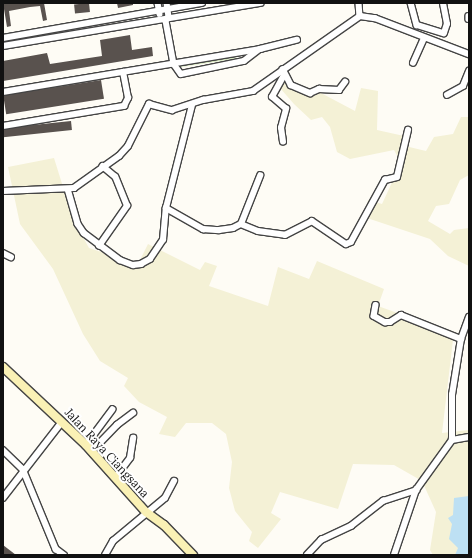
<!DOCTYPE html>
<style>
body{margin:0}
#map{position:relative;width:472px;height:558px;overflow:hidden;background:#fefcf5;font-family:Lora,serif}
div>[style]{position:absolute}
.farmland>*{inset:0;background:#f4f1d6}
.green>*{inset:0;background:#d6e8c0}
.water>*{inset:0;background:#bde0f3}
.building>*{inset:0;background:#59524e;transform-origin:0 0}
.roads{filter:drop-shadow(1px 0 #444) drop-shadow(-1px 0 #444) drop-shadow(0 1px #444) drop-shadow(0 -1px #444)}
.minor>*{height:5.5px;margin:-2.75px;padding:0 2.75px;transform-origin:2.75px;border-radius:2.75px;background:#fff}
.secondary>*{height:8px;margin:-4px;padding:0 4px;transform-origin:4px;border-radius:4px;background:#faf1b5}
span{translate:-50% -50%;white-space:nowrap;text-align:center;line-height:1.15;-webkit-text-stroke:4px #fff;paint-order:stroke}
.street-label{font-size:12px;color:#111}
.frame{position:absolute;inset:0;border:4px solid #111;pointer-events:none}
</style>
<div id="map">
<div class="farmland">
<i style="clip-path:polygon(283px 78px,321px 93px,355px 111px,361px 88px,378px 91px,377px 130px,404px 136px,405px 146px,426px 151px,434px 137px,453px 134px,461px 117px,469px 117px,469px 175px,460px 180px,449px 204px,436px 206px,428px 221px,450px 234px,454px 230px,469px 228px,469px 266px,448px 256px,430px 239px,364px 217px,368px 200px,382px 204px,401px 163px,394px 150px,350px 159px,337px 152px,330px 127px,322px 117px,311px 120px,294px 104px,280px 88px)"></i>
<i style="clip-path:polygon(54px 158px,73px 219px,89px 248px,138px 264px,148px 244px,200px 270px,205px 262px,217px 266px,209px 286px,268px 306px,278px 267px,309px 279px,317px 261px,384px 289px,378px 306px,414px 319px,453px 340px,442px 433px,469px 430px,469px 555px,433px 555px,430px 550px,436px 512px,422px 481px,394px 465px,353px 464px,338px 509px,280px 492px,271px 513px,281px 519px,258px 548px,249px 541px,252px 532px,235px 511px,229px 488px,232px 462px,226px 434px,212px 423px,186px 423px,175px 437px,159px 434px,167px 417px,139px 402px,124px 386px,128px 378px,100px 361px,83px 334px,53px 269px,20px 224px,8px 167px)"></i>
</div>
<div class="green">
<i style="clip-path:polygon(245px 53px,233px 59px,181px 67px,177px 65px)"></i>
</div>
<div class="water">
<i style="clip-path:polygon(469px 496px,469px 555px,455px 555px,458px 548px,449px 539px,452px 524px,448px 518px,453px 515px,454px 498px)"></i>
</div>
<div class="building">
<i style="clip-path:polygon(3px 3px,44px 3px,47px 20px,43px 21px,40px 6px,30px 7px,9px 11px,11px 26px,7px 27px)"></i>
<i style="left:89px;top:3px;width:9px;height:15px;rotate:84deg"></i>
<i style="clip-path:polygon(117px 3px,133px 3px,133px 5px,118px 8px)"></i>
<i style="clip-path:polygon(130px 35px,132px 50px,152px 47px,153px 56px,3px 81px,3px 61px,47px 53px,50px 64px,102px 56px,100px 40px)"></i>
<i style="left:101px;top:80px;width:19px;height:99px;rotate:81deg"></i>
<i style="left:71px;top:121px;width:9px;height:69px;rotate:84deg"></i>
<i style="clip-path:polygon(3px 545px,16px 555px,3px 555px)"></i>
</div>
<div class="roads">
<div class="minor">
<i style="left:158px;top:3px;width:11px;rotate:80deg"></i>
<i style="left:167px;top:3px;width:14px;rotate:82deg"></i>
<i style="left:169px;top:17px;width:5px;rotate:127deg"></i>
<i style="left:166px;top:21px;width:44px;rotate:79.5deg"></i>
<i style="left:174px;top:64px;width:12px;rotate:55deg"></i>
<i style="left:181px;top:74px;width:64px;rotate:-11.7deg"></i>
<i style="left:244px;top:61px;width:18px;rotate:-38deg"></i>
<i style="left:359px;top:3px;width:13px;rotate:86deg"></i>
<i style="left:411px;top:3px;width:23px;rotate:75deg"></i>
<i style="left:417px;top:25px;width:28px;rotate:17deg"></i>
<i style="left:444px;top:33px;width:9px;rotate:-72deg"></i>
<i style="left:447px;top:24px;width:21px;rotate:-101deg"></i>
<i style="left:469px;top:16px;width:3px;rotate:90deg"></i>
<i style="left:3px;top:38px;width:202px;rotate:-10deg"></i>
<i style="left:3px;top:46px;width:261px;rotate:-9.5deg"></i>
<i style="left:413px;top:63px;width:27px;rotate:-66deg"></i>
<i style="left:283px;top:69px;width:18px;rotate:63deg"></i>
<i style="left:291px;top:85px;width:21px;rotate:23deg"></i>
<i style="left:310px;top:93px;width:10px;rotate:-24deg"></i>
<i style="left:319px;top:89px;width:20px;rotate:3deg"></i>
<i style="left:339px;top:90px;width:10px;rotate:-53deg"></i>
<i style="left:3px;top:92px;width:261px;rotate:-9.5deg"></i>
<i style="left:260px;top:49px;width:38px;rotate:-14deg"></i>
<i style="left:447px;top:95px;width:18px;rotate:-29deg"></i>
<i style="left:463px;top:86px;width:16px;rotate:-68deg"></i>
<i style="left:3px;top:126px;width:123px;rotate:-9.4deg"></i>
<i style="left:124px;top:106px;width:9px;rotate:-63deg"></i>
<i style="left:128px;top:98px;width:26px;rotate:-101deg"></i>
<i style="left:283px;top:142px;width:14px;rotate:-98deg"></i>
<i style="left:281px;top:128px;width:20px;rotate:-75deg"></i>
<i style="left:286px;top:109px;width:18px;rotate:-139deg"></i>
<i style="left:272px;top:97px;width:25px;rotate:-61deg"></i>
<i style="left:68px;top:189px;width:36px;rotate:74deg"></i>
<i style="left:78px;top:224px;width:11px;rotate:56deg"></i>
<i style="left:84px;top:233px;width:45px;rotate:36.9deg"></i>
<i style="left:120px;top:260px;width:14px;rotate:21deg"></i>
<i style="left:133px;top:265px;width:8px;rotate:-7deg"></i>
<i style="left:141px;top:264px;width:10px;rotate:-29deg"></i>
<i style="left:150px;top:259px;width:23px;rotate:-56deg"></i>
<i style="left:163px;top:240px;width:32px;rotate:-85deg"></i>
<i style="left:166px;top:208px;width:106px;rotate:-75.8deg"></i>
<i style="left:3px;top:191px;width:71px;rotate:-2.4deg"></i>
<i style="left:74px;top:188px;width:55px;rotate:-35.4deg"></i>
<i style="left:119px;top:156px;width:13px;rotate:-48deg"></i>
<i style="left:128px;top:146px;width:47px;rotate:-63.4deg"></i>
<i style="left:149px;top:104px;width:24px;rotate:15deg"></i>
<i style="left:172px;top:110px;width:33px;rotate:-18deg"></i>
<i style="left:203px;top:100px;width:51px;rotate:-10.2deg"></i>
<i style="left:253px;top:91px;width:131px;rotate:-35deg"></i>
<i style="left:360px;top:16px;width:15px;rotate:8deg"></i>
<i style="left:375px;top:18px;width:101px;rotate:21deg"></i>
<i style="left:166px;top:208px;width:43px;rotate:29.6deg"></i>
<i style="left:203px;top:229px;width:16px;rotate:4deg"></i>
<i style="left:219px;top:230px;width:14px;rotate:-8deg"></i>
<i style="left:233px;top:228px;width:9px;rotate:-27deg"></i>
<i style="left:241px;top:224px;width:52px;rotate:-68.4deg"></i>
<i style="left:241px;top:224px;width:18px;rotate:22deg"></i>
<i style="left:258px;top:231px;width:27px;rotate:8deg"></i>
<i style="left:285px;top:235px;width:30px;rotate:-27deg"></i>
<i style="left:312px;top:221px;width:41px;rotate:34.1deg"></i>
<i style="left:346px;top:244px;width:5px;rotate:-22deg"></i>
<i style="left:351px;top:242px;width:71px;rotate:-61.3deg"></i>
<i style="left:385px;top:180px;width:12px;rotate:-14deg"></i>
<i style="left:397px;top:177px;width:48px;rotate:-76.8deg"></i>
<i style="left:99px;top:246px;width:49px;rotate:-55deg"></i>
<i style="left:127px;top:206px;width:31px;rotate:-112deg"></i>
<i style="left:115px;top:177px;width:16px;rotate:-140deg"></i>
<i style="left:3px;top:253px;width:9px;rotate:27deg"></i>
<i style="left:376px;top:305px;width:11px;rotate:100deg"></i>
<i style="left:374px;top:316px;width:13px;rotate:29deg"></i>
<i style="left:385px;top:322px;width:5px"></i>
<i style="left:390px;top:322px;width:13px;rotate:-32deg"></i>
<i style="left:401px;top:315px;width:65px;rotate:21.8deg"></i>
<i style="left:452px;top:440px;width:17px;rotate:-10deg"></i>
<i style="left:86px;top:445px;width:44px;rotate:-53.4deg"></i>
<i style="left:3px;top:450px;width:28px;rotate:44deg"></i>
<i style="left:23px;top:469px;width:87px;rotate:67.6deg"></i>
<i style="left:56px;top:549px;width:10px;rotate:37deg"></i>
<i style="left:92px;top:451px;width:36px;rotate:-46deg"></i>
<i style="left:117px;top:425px;width:20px;rotate:-37deg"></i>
<i style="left:115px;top:478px;width:25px;rotate:-53deg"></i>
<i style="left:130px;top:458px;width:20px;rotate:-81deg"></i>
<i style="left:3px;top:498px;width:96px;rotate:-52.2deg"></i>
<i style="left:105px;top:555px;width:16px;rotate:-60deg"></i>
<i style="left:113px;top:541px;width:67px;rotate:-39.6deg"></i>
<i style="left:165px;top:498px;width:19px;rotate:-62deg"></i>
<i style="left:307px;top:555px;width:21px;rotate:-47deg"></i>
<i style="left:321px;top:540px;width:33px;rotate:-25deg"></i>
<i style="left:351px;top:526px;width:41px;rotate:-38deg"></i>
<i style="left:383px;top:501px;width:35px;rotate:-18deg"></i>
<i style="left:394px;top:555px;width:69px;rotate:-71.3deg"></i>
<i style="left:416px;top:490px;width:62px;rotate:-54.2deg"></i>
<i style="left:452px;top:440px;width:45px;rotate:-90deg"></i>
<i style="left:452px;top:395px;width:57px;rotate:-80.9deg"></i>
<i style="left:461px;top:339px;width:23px;rotate:-70deg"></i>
</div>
<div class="secondary">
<i style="left:3px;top:367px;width:114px;rotate:43.2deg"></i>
<i style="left:86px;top:445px;width:90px;rotate:48.2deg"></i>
<i style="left:146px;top:512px;width:22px;rotate:36deg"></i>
<i style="left:164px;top:525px;width:42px;rotate:46deg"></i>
</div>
</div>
<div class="street-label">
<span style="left:107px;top:453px;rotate:47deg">Jalan Raya Ciangsana</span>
</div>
<div class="frame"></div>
</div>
